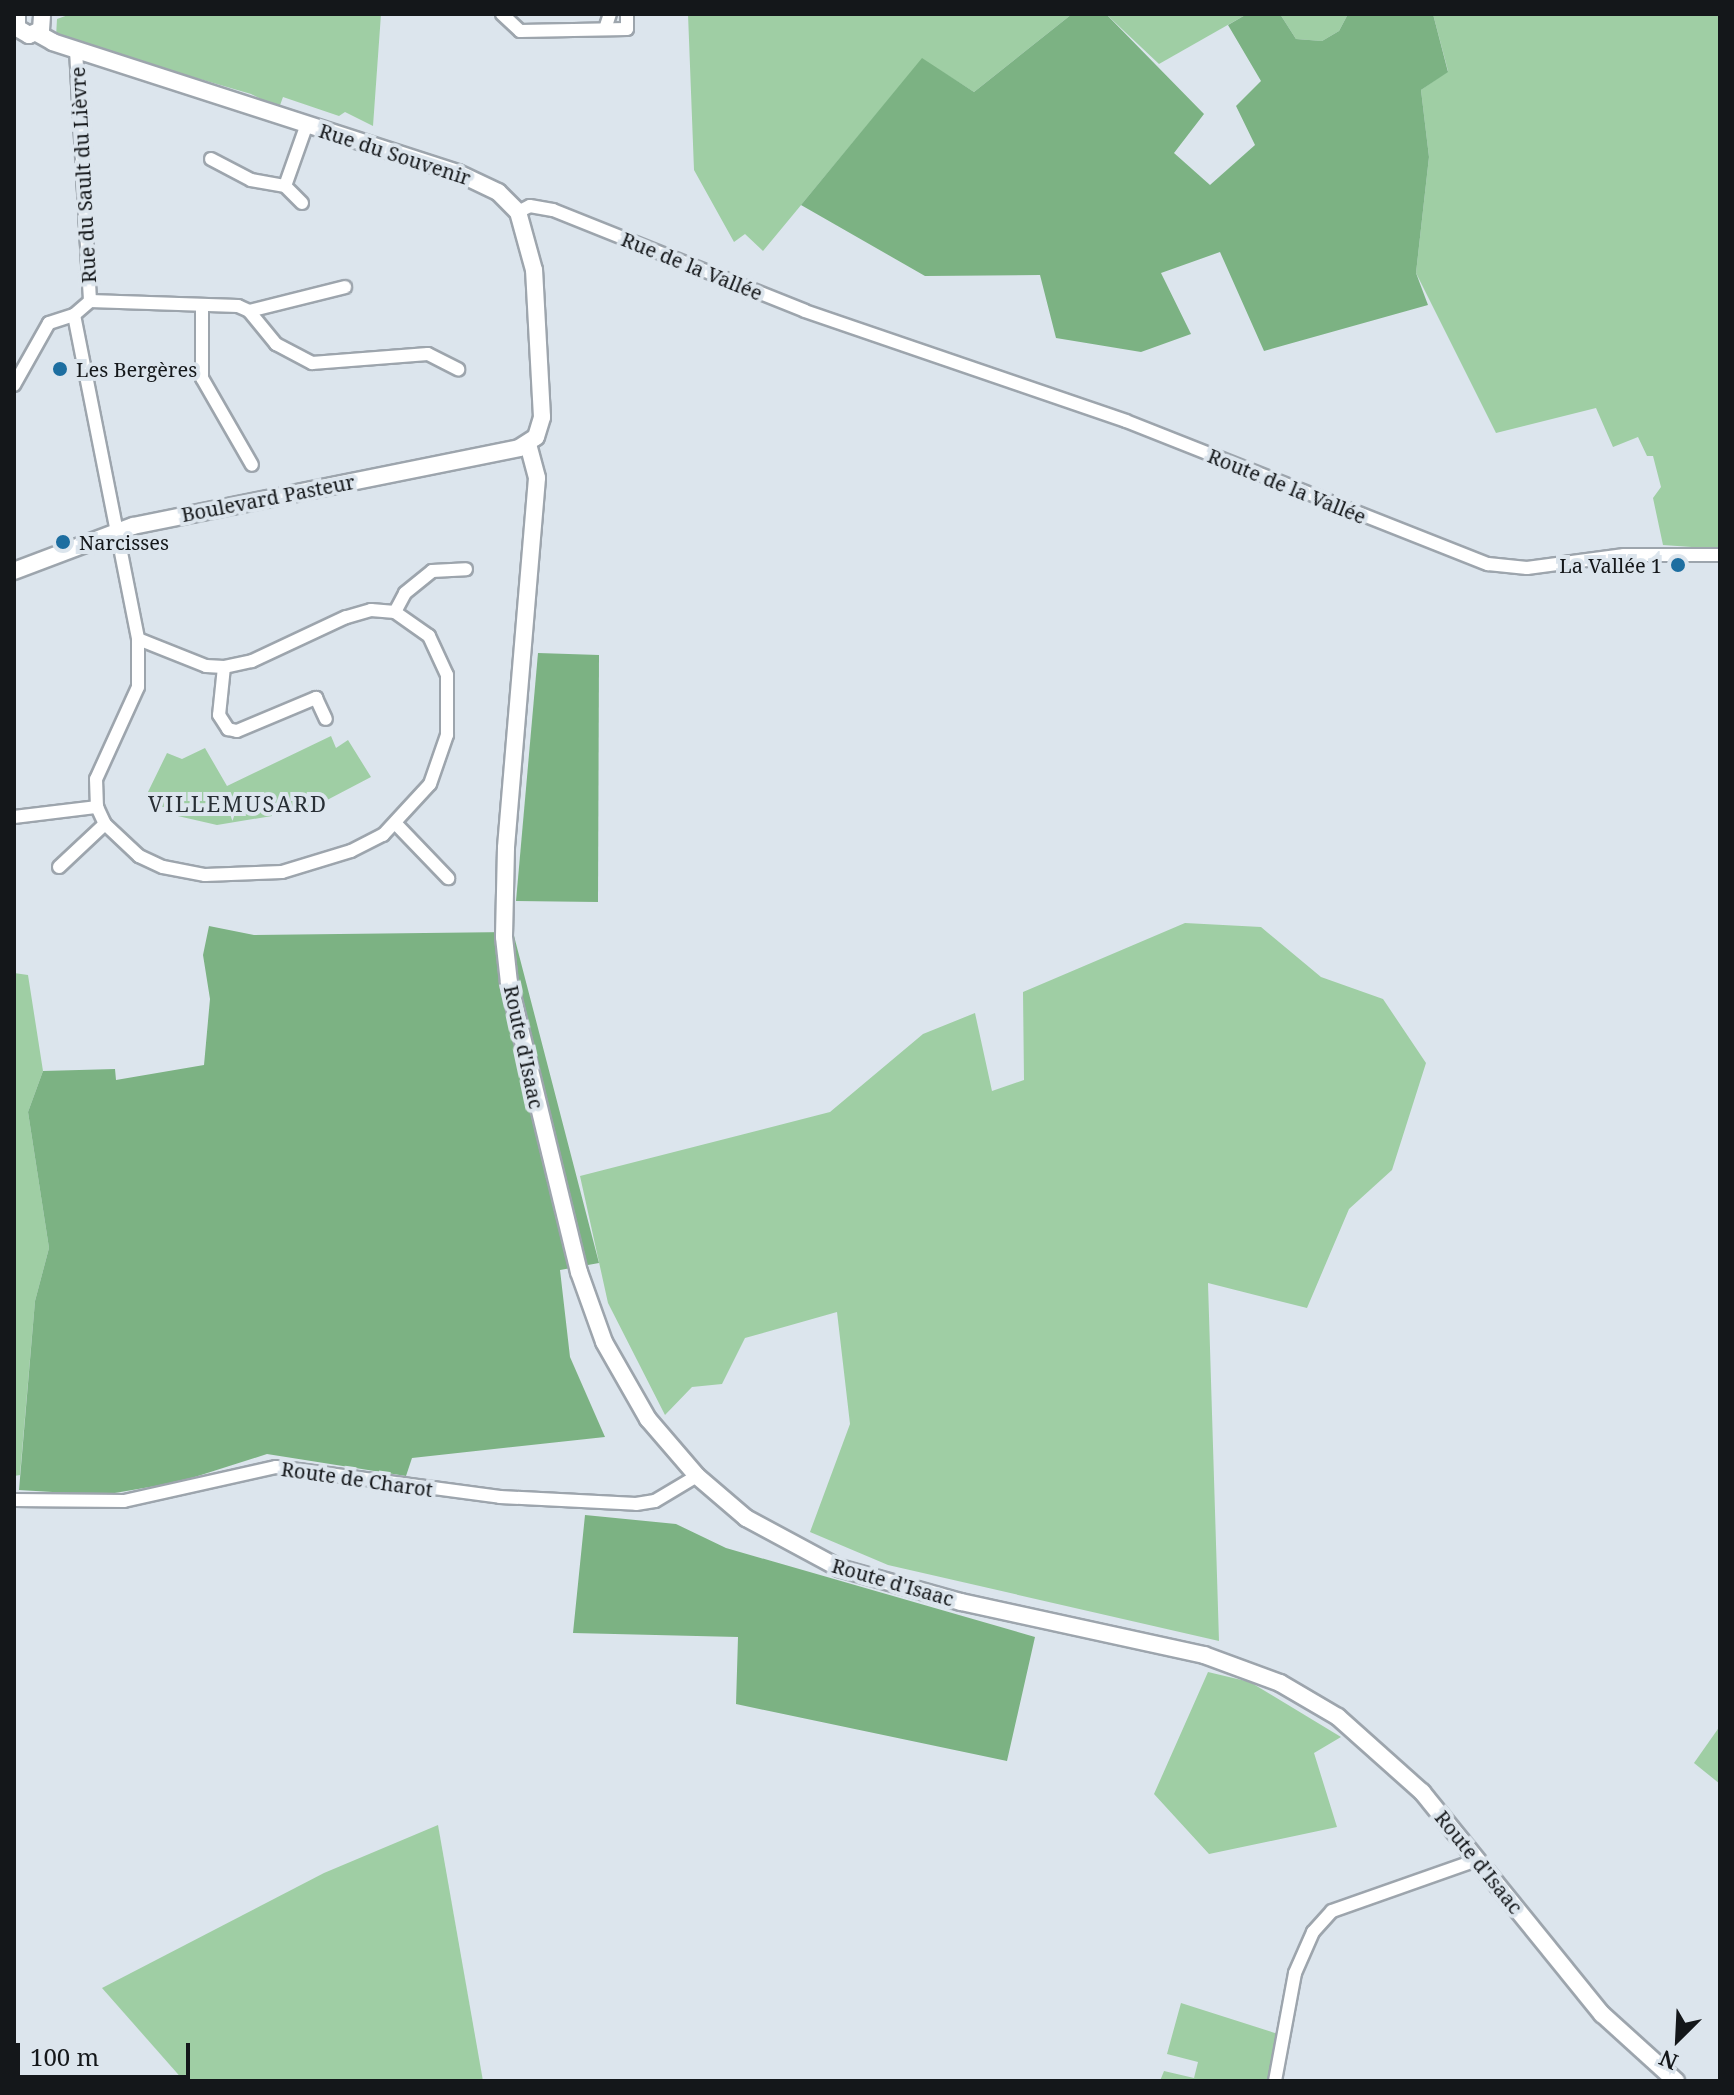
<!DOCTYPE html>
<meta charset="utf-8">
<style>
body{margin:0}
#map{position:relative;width:1734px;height:2095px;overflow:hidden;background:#dce5ed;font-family:"Noto Serif",serif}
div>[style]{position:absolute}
.green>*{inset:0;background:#9fcea4}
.forest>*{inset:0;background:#7cb283}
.roads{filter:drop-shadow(2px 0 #9da5ad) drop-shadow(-2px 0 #9da5ad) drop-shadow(0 2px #9da5ad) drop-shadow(0 -2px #9da5ad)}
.minor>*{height:12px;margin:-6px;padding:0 6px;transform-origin:6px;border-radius:6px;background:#fff}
.tertiary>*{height:16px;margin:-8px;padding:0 8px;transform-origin:8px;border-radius:8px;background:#fff}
.dots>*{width:22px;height:22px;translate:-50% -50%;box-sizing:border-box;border:4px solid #dce5ed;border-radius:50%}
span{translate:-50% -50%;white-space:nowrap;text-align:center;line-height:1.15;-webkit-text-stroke:8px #dce5ed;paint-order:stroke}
.street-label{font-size:20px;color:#14171a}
.poi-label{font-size:20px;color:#14171a}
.left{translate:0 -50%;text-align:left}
.right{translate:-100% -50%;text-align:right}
.neighbourhood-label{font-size:22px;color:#282f35;letter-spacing:2px}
.frame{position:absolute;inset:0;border:16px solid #14171a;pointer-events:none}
.north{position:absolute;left:1638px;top:1999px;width:80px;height:80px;-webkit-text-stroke:6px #dce5ed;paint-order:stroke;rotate:204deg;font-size:22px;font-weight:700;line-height:32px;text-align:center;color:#14171a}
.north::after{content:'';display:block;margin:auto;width:28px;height:36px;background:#14171a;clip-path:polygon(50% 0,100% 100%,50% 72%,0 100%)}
.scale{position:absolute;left:16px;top:2043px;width:174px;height:36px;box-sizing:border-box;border:4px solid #14171a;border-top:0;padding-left:10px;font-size:24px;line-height:28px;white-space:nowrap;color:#14171a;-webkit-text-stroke:6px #dce5ed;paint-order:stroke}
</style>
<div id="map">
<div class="green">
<i style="clip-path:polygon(71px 14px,381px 14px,373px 126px,345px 112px,339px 116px,283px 97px,279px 108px,251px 94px,56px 37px,57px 19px)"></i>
<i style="clip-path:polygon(688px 14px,1072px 14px,974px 92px,922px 59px,763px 251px,745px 234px,734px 242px,694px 170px)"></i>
<i style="clip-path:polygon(1106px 14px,1247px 14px,1159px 64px)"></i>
<i style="clip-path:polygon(1280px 14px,1348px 14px,1339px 31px,1322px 41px,1296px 39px)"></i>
<i style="clip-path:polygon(1433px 14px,1720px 14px,1720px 549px,1663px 545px,1653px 498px,1661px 487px,1653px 456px,1647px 456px,1638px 437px,1613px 447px,1596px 408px,1496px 433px,1416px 273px,1429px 157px,1421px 90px,1448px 71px)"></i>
<i style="clip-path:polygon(331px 736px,336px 748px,348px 740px,371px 777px,308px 810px,217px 825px,169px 814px,147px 794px,167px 753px,182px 759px,205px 748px,227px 786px)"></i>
<i style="clip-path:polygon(1185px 923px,1261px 927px,1321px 977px,1383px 999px,1426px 1063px,1392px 1170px,1349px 1209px,1307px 1308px,1208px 1283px,1219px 1641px,888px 1565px,810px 1532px,850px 1424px,837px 1312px,745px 1338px,722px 1384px,692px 1387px,665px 1415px,608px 1303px,580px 1176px,830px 1112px,923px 1034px,975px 1013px,992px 1091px,1024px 1080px,1023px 992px)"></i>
<i style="clip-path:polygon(14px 973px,28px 975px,43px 1071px,28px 1112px,49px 1248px,35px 1301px,20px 1475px,14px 1476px)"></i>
<i style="clip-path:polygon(1208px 1672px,1250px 1682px,1341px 1737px,1314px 1753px,1337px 1827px,1209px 1854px,1154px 1794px)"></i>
<i style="clip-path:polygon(1720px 1726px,1720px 1784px,1694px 1763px)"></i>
<i style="clip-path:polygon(438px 1825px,483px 2081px,184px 2081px,102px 1988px,324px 1873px)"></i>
<i style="clip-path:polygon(1181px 2003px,1278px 2034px,1268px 2081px,1160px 2081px,1164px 2071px,1194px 2078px,1198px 2062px,1167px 2054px)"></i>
</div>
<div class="forest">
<i style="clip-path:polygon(1072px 14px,1106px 14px,1204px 114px,1174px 153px,1210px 185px,1255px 145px,1236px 106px,1261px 81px,1228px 25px,1247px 14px,1280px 14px,1296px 39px,1322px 41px,1339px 31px,1348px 14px,1433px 14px,1448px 72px,1421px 90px,1429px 157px,1416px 273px,1428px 305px,1264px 351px,1220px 252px,1161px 273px,1191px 334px,1141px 352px,1056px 338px,1040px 275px,925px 276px,801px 205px,922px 58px,974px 92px)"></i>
<i style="clip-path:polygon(538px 653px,599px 655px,598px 902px,516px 901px)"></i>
<i style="clip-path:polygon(209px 926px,254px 935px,513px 932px,599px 1263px,560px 1270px,570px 1357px,605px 1437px,412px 1458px,406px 1476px,267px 1454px,179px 1482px,103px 1495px,19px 1490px,35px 1301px,49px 1248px,28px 1112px,43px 1071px,115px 1069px,116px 1080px,204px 1065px,210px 999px,203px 955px)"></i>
<i style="clip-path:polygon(585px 1515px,676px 1524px,726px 1548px,1035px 1637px,1007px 1761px,736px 1704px,738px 1637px,573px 1633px)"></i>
</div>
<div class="roads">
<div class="minor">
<i style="left:502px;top:14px;width:25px;rotate:43deg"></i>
<i style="left:520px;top:31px;width:107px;rotate:-1.1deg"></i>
<i style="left:627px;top:29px;width:15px;rotate:-90deg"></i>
<i style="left:605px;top:29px;width:16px;rotate:-72deg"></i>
<i style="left:76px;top:50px;width:251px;rotate:86.8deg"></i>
<i style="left:211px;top:159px;width:45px;rotate:27.7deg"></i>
<i style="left:251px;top:180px;width:35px;rotate:10deg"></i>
<i style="left:302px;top:203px;width:24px;rotate:-135deg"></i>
<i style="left:285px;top:186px;width:66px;rotate:-70.5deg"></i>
<i style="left:518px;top:212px;width:13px;rotate:-27deg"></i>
<i style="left:530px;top:206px;width:23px;rotate:10deg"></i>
<i style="left:553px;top:210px;width:271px;rotate:21.8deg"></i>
<i style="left:805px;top:311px;width:339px;rotate:18.9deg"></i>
<i style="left:1126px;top:421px;width:389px;rotate:21.6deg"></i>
<i style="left:1488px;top:564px;width:39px;rotate:6deg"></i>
<i style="left:1527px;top:568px;width:98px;rotate:-7.6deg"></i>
<i style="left:1624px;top:555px;width:96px"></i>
<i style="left:202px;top:305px;width:73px;rotate:90deg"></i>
<i style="left:202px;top:378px;width:100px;rotate:60.1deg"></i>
<i style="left:249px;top:311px;width:99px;rotate:-14deg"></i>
<i style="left:74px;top:315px;width:330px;rotate:78.8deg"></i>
<i style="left:138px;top:639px;width:48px;rotate:90deg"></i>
<i style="left:138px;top:687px;width:101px;rotate:114.5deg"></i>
<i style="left:96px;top:779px;width:28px;rotate:88deg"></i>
<i style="left:97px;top:807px;width:19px;rotate:65deg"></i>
<i style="left:105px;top:824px;width:47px;rotate:43.3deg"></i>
<i style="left:139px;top:856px;width:26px;rotate:25deg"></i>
<i style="left:163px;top:867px;width:43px;rotate:10.8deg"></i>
<i style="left:205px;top:875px;width:77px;rotate:-2.2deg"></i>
<i style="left:282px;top:872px;width:72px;rotate:-16.9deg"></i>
<i style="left:351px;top:851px;width:36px;rotate:-27deg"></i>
<i style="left:383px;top:835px;width:69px;rotate:-47.3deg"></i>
<i style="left:430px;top:784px;width:52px;rotate:-70.9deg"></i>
<i style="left:447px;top:735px;width:60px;rotate:-90deg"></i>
<i style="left:447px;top:675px;width:43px;rotate:-114.8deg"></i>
<i style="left:429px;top:636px;width:42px;rotate:-144.8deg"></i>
<i style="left:395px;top:612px;width:24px;rotate:-175deg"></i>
<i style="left:371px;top:610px;width:26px;rotate:164deg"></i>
<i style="left:346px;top:617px;width:104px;rotate:154.9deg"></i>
<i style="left:252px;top:661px;width:29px;rotate:168deg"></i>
<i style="left:224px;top:667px;width:18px;rotate:-177deg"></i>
<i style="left:206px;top:666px;width:73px;rotate:-158.3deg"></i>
<i style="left:14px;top:385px;width:71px;rotate:-60.6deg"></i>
<i style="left:49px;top:323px;width:26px;rotate:-18deg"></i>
<i style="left:74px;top:315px;width:21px;rotate:-41deg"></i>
<i style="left:90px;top:301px;width:148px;rotate:1.9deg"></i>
<i style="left:238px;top:306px;width:12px;rotate:24deg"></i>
<i style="left:249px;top:311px;width:43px;rotate:50.7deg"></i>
<i style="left:276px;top:344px;width:41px;rotate:27.8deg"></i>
<i style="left:312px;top:363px;width:116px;rotate:-4.4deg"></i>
<i style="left:428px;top:354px;width:34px;rotate:27deg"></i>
<i style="left:395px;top:612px;width:21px;rotate:-62deg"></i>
<i style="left:405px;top:593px;width:35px;rotate:-39deg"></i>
<i style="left:432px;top:571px;width:34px;rotate:-3deg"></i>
<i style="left:224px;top:667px;width:48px;rotate:95.9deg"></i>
<i style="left:219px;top:715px;width:17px;rotate:57deg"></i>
<i style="left:228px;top:729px;width:9px;rotate:13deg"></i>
<i style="left:237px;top:731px;width:86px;rotate:-22.7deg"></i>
<i style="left:316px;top:698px;width:23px;rotate:65deg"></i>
<i style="left:14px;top:817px;width:84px;rotate:-6.9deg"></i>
<i style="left:397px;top:825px;width:74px;rotate:46.1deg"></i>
<i style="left:59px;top:867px;width:63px;rotate:-43.1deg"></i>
<i style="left:14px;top:1500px;width:110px;rotate:0.5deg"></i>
<i style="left:124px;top:1501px;width:156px;rotate:-12.6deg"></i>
<i style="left:276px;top:1467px;width:226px;rotate:7.6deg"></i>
<i style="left:500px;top:1497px;width:136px;rotate:2.9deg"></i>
<i style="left:636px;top:1504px;width:19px;rotate:-9deg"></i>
<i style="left:655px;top:1501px;width:49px;rotate:-30.8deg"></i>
<i style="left:1275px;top:2081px;width:110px;rotate:-79.5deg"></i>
<i style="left:1295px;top:1973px;width:45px;rotate:-66.3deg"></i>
<i style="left:1313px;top:1932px;width:28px;rotate:-48deg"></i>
<i style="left:1332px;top:1911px;width:154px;rotate:-19.4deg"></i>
</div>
<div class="tertiary">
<i style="left:17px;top:14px;width:14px;rotate:90deg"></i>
<i style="left:17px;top:28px;width:14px;rotate:30deg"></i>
<i style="left:29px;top:35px;width:13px;rotate:-23deg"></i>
<i style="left:41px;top:30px;width:16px;rotate:-86deg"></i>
<i style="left:528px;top:444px;width:35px;rotate:75deg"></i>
<i style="left:537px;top:478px;width:371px;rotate:94.8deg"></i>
<i style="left:506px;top:848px;width:89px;rotate:91.3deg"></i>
<i style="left:504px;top:937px;width:46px;rotate:83.8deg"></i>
<i style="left:509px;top:983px;width:297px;rotate:76.4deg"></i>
<i style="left:579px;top:1272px;width:74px;rotate:70.3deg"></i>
<i style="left:604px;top:1342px;width:89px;rotate:60.3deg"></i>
<i style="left:648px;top:1419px;width:75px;rotate:49.3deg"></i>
<i style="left:697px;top:1476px;width:65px;rotate:40.6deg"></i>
<i style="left:746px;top:1518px;width:106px;rotate:28.3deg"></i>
<i style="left:839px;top:1568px;width:127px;rotate:15.6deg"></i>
<i style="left:961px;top:1602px;width:249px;rotate:12.3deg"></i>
<i style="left:1204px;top:1655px;width:81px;rotate:20.2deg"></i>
<i style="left:1280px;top:1683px;width:67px;rotate:30.4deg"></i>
<i style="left:1338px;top:1717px;width:113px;rotate:41.8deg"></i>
<i style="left:1422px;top:1792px;width:286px;rotate:51deg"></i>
<i style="left:1602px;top:2014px;width:100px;rotate:42.2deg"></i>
<i style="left:14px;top:571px;width:127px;rotate:-20.7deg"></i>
<i style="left:133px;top:526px;width:394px;rotate:-11.4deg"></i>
<i style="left:519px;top:448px;width:20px;rotate:-33deg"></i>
<i style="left:536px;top:437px;width:21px;rotate:-73deg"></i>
<i style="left:542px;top:417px;width:147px;rotate:-93.1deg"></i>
<i style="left:534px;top:270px;width:60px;rotate:-105.4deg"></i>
<i style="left:518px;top:212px;width:28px;rotate:-135deg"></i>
<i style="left:498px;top:192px;width:44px;rotate:-154.6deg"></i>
<i style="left:458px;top:173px;width:426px;rotate:-162.1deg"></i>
<i style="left:53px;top:42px;width:18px;rotate:-151deg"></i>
</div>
</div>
<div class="dots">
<i style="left:60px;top:369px;background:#1d6ea0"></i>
<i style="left:63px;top:542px;background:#1d6ea0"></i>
<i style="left:1678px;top:565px;background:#1d6ea0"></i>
</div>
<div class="street-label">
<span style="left:395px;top:154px;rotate:18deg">Rue du Souvenir</span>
<span style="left:83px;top:175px;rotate:-93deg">Rue du Sault du Lièvre</span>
<span style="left:692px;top:266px;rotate:22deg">Rue de la Vallée</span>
<span style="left:1287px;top:486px;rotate:22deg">Route de la Vallée</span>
<span style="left:268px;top:498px;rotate:-11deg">Boulevard Pasteur</span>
<span style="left:524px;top:1047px;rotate:78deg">Route d'Isaac</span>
<span style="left:357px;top:1479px;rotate:8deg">Route de Charot</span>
<span style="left:893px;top:1582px;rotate:16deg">Route d'Isaac</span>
<span style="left:1479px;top:1862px;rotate:51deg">Route d'Isaac</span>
</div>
<div class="poi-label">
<span class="left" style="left:76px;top:369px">Les Bergères</span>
<span class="left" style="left:79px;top:542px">Narcisses</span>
<span class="right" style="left:1662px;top:565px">La Vallée 1</span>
</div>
<div class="neighbourhood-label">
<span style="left:238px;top:804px">VILLEMUSARD</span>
</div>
<div class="frame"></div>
<div class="north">N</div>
<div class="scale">100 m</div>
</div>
